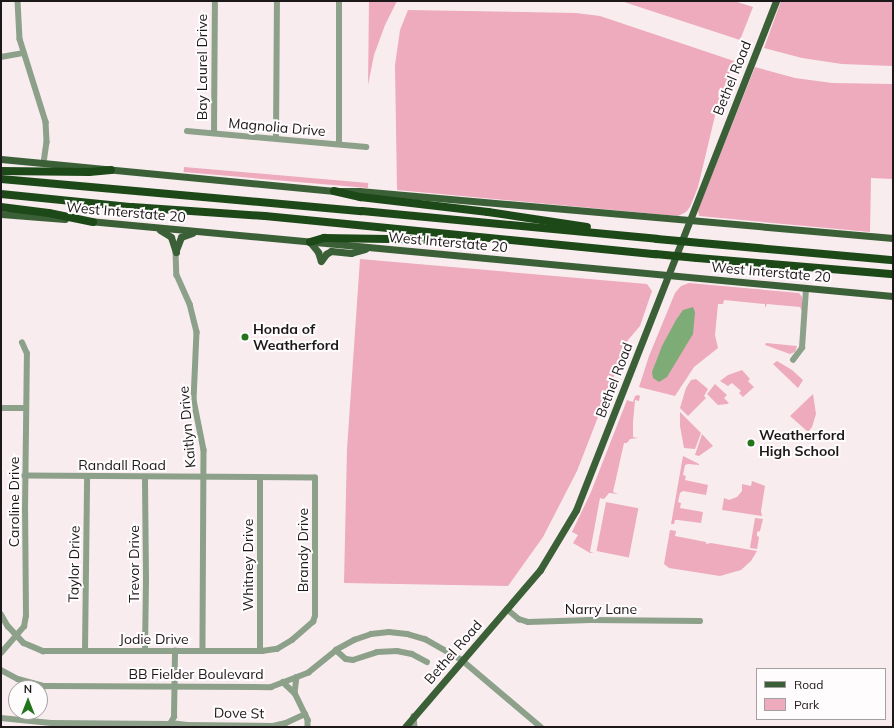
<!DOCTYPE html>
<style>
body{margin:0}
#map{position:relative;width:894px;height:728px;overflow:hidden;background:#f8ecef;font-family:Mulish,sans-serif}
div>[style]{position:absolute}
.green>*{inset:0;background:#edabbd;transform-origin:0 0}
.water>*{inset:0;background:#7dac77}
.minor>*{height:5.5px;margin:-2.75px;padding:0 2.75px;transform-origin:2.75px;border-radius:2.75px;background:#8da18a}
.major>*{height:7px;margin:-3.5px;padding:0 3.5px;transform-origin:3.5px;border-radius:3.5px;background:#3b6037}
.highway>*{height:8px;margin:-4px;padding:0 4px;transform-origin:4px;border-radius:4px;background:#1d4918}
.highway-bridge>*{height:8px;margin:-4px;padding:0 4px;transform-origin:4px;border-radius:4px;background:#1d4918}
.dots>*{width:11px;height:11px;translate:-50% -50%;box-sizing:border-box;border:2px solid #fffcfd;border-radius:50%}
span{translate:-50% -50%;white-space:nowrap;text-align:center;line-height:1.15;-webkit-text-stroke:4px #fffcfd;paint-order:stroke}
.street-label{font-size:14px;color:#1c1718}
.poi-label{font-size:14px;color:#1c1718;font-weight:700}
.left{translate:0 -50%;text-align:left}
.frame{position:absolute;inset:0;border:2px solid #1c1718;pointer-events:none}
.legend{position:absolute;left:756px;top:668px;width:130px;height:52px;box-sizing:border-box;background:#fffcfd;border:1px solid #a4a0a1;margin:0;padding:5px 7px;list-style:none;font-size:12px;color:#1c1718}
.legend li{display:flex;align-items:center;gap:8px;height:20px}
.legend b{width:20px;border:1px solid #a4a0a1}
.north{position:absolute;left:8px;top:680px;width:40px;height:40px;box-sizing:border-box;background:#fffcfd;border:1px solid #a4a0a1;border-radius:50%;rotate:0deg;font-size:11px;font-weight:700;line-height:16px;text-align:center;color:#1c1718}
.north::after{content:'';display:block;margin:auto;width:14px;height:18px;background:#24741c;clip-path:polygon(50% 0,100% 100%,50% 72%,0 100%)}
</style>
<div id="map">
<div class="green">
<i style="clip-path:polygon(369px 1px,397px 1px,385px 25px,374px 55px,368px 85px)"></i>
<i style="clip-path:polygon(621px 1px,734px 1px,753px 7px,740px 40px)"></i>
<i style="clip-path:polygon(781px 1px,893px 1px,893px 66px,842px 64px,802px 58px,764px 48px)"></i>
<i style="clip-path:polygon(408px 10px,576px 13px,600px 16px,734px 61px,718px 103px,698px 187px,690px 207px,686px 212px,678px 216px,397px 190px,395px 65px,400px 30px)"></i>
<i style="clip-path:polygon(755px 67px,795px 78px,832px 83px,893px 84px,893px 179px,871px 178px,870px 232px,699px 216px,698px 210px)"></i>
<i style="left:184px;top:167px;width:185px;height:5px;rotate:5deg"></i>
<i style="clip-path:polygon(360px 259px,647px 284px,652px 291px,640px 326px,628px 340px,577px 471px,543px 537px,508px 586px,344px 583px,347px 449px)"></i>
<i style="clip-path:polygon(689px 283px,799px 293px,802px 297px,802px 311px,800px 307px,767px 304px,765px 308px,765px 304px,724px 300px,723px 304px,718px 304px,715px 335px,718px 348px,694px 367px,675px 396px,639px 387px,649px 356px,675px 293px,681px 286px)"></i>
<i style="clip-path:polygon(766px 343px,797px 346px,795px 352px,790px 354px,765px 345px)"></i>
<i style="clip-path:polygon(777px 361px,792px 370px,803px 380px,798px 388px,773px 364px)"></i>
<i style="clip-path:polygon(742px 370px,750px 379px,748px 381px,754px 387px,743px 397px,739px 393px,741px 391px,732px 383px,728px 386px,720px 381px,728px 375px)"></i>
<i style="clip-path:polygon(696px 379px,708px 389px,704px 396px,706px 398px,688px 416px,680px 408px,686px 388px,691px 380px)"></i>
<i style="clip-path:polygon(715px 384px,727px 395px,724px 398px,729px 403px,727px 404px,718px 405px,707px 394px)"></i>
<i style="clip-path:polygon(813px 394px,816px 414px,812px 427px,808px 432px,790px 416px)"></i>
<i style="clip-path:polygon(638px 395px,640px 396px,639px 401px,635px 400px,633px 422px,633px 437px,638px 438px,630px 439px,627px 443px,624px 443px,613px 492px,618px 494px,609px 493px,604px 499px,600px 498px,590px 552px,594px 553px,590px 553px,573px 543px,578px 535px,572px 532px,591px 492px,627px 400px,633px 402px,635px 396px)"></i>
<i style="clip-path:polygon(680px 412px,701px 433px,695px 449px,684px 448px,680px 426px)"></i>
<i style="clip-path:polygon(702px 434px,713px 446px,699px 456px,695px 455px)"></i>
<i style="clip-path:polygon(683px 456px,699px 464px,699px 465px,688px 464px,685px 465px,683px 475px,686px 476px,685px 480px,708px 485px,706px 495px,683px 491px,680px 493px,678px 502px,681px 503px,680px 508px,703px 512px,701px 523px,678px 520px,675px 520px,674px 524px,671px 524px)"></i>
<i style="clip-path:polygon(752px 481px,765px 486px,761px 511px,762px 516px,722px 510px,724px 498px,729px 500px,737px 497px,742px 491px,742px 484px,751px 486px)"></i>
<i style="left:606px;top:502px;width:33px;height:50px;rotate:11deg"></i>
<i style="clip-path:polygon(755px 518px,763px 519px,760px 531px,757px 532px,757px 536px,759px 537px,757px 549px,750px 548px)"></i>
<i style="clip-path:polygon(670px 530px,676px 531px,675px 536px,706px 542px,706px 544px,711px 543px,757px 551px,751px 561px,741px 570px,720px 576px,669px 568px,664px 564px)"></i>
</div>
<div class="water">
<i style="clip-path:polygon(693px 307px,695px 312px,693px 334px,667px 377px,659px 382px,653px 378px,652px 372px,662px 346px,676px 320px,683px 310px)"></i>
</div>
<div class="minor">
<i style="left:18px;top:1px;width:38px;rotate:87deg"></i>
<i style="left:20px;top:39px;width:87px;rotate:72.6deg"></i>
<i style="left:46px;top:122px;width:20px;rotate:87deg"></i>
<i style="left:47px;top:142px;width:21px;rotate:98deg"></i>
<i style="left:1px;top:57px;width:23px;rotate:-10deg"></i>
<i style="left:187px;top:131px;width:180px;rotate:5.1deg"></i>
<i style="left:214px;top:133px;width:132px;rotate:-89.6deg"></i>
<i style="left:276px;top:138px;width:137px;rotate:-89.6deg"></i>
<i style="left:339px;top:144px;width:143px;rotate:-90deg"></i>
<i style="left:176px;top:252px;width:23px;rotate:88deg"></i>
<i style="left:177px;top:275px;width:32px;rotate:66deg"></i>
<i style="left:190px;top:304px;width:29px;rotate:76deg"></i>
<i style="left:197px;top:332px;width:68px;rotate:92.5deg"></i>
<i style="left:194px;top:400px;width:51px;rotate:78.7deg"></i>
<i style="left:204px;top:450px;width:201px;rotate:90.3deg"></i>
<i style="left:793px;top:360px;width:15px;rotate:-53deg"></i>
<i style="left:802px;top:348px;width:59px;rotate:-86.1deg"></i>
<i style="left:1px;top:408px;width:25px"></i>
<i style="left:507px;top:609px;width:16px;rotate:40deg"></i>
<i style="left:519px;top:619px;width:9px;rotate:18deg"></i>
<i style="left:528px;top:622px;width:63px;rotate:-1.8deg"></i>
<i style="left:591px;top:620px;width:109px;rotate:0.5deg"></i>
<i style="left:1px;top:614px;width:14px;rotate:60deg"></i>
<i style="left:8px;top:626px;width:23px;rotate:47deg"></i>
<i style="left:24px;top:643px;width:21px;rotate:23deg"></i>
<i style="left:43px;top:651px;width:219px"></i>
<i style="left:262px;top:651px;width:15px;rotate:-8deg"></i>
<i style="left:277px;top:649px;width:17px;rotate:-31deg"></i>
<i style="left:292px;top:640px;width:28px;rotate:-41deg"></i>
<i style="left:313px;top:622px;width:6px;rotate:-72deg"></i>
<i style="left:315px;top:616px;width:138px;rotate:-90deg"></i>
<i style="left:315px;top:478px;width:290px;rotate:-179.6deg"></i>
<i style="left:336px;top:650px;width:13px;rotate:42deg"></i>
<i style="left:346px;top:659px;width:7px;rotate:8deg"></i>
<i style="left:353px;top:660px;width:25px;rotate:-18deg"></i>
<i style="left:377px;top:652px;width:20px;rotate:-3deg"></i>
<i style="left:397px;top:651px;width:15px;rotate:11deg"></i>
<i style="left:412px;top:654px;width:17px;rotate:28deg"></i>
<i style="left:85px;top:651px;width:174px;rotate:-89.3deg"></i>
<i style="left:145px;top:651px;width:73px;rotate:-89.2deg"></i>
<i style="left:146px;top:578px;width:100px;rotate:-90.6deg"></i>
<i style="left:260px;top:651px;width:173px;rotate:-90deg"></i>
<i style="left:1px;top:653px;width:35px;rotate:-49deg"></i>
<i style="left:24px;top:627px;width:11px;rotate:-80deg"></i>
<i style="left:26px;top:616px;width:105px;rotate:-90.5deg"></i>
<i style="left:25px;top:511px;width:157px;rotate:-89.3deg"></i>
<i style="left:27px;top:354px;width:12px;rotate:-114deg"></i>
<i style="left:1px;top:670px;width:19px;rotate:28deg"></i>
<i style="left:18px;top:679px;width:28px;rotate:15deg"></i>
<i style="left:45px;top:686px;width:226px;rotate:0.3deg"></i>
<i style="left:271px;top:687px;width:40px;rotate:-21deg"></i>
<i style="left:308px;top:673px;width:36px;rotate:-39deg"></i>
<i style="left:336px;top:650px;width:21px;rotate:-29deg"></i>
<i style="left:354px;top:640px;width:18px;rotate:-19deg"></i>
<i style="left:371px;top:634px;width:18px;rotate:-6deg"></i>
<i style="left:389px;top:632px;width:18px;rotate:6deg"></i>
<i style="left:407px;top:634px;width:19px;rotate:16deg"></i>
<i style="left:425px;top:639px;width:43px;rotate:29.6deg"></i>
<i style="left:462px;top:660px;width:104px;rotate:40.3deg"></i>
<i style="left:297px;top:677px;width:16px;rotate:97deg"></i>
<i style="left:295px;top:693px;width:30px;rotate:64deg"></i>
<i style="left:308px;top:720px;width:7px;rotate:90deg"></i>
<i style="left:283px;top:682px;width:16px;rotate:43deg"></i>
<i style="left:414px;top:716px;width:11px;rotate:85deg"></i>
<i style="left:1px;top:718px;width:50px;rotate:5.7deg"></i>
<i style="left:51px;top:723px;width:119px;rotate:0.5deg"></i>
<i style="left:170px;top:724px;width:8px;rotate:-60deg"></i>
<i style="left:174px;top:717px;width:66px;rotate:-89.1deg"></i>
<i style="left:171px;top:723px;width:16px;rotate:7deg"></i>
<i style="left:187px;top:725px;width:86px;rotate:0.7deg"></i>
<i style="left:273px;top:726px;width:13px;rotate:-13deg"></i>
<i style="left:286px;top:723px;width:21px;rotate:-25deg"></i>
</div>
<div class="major">
<i style="left:1px;top:159px;width:335px;rotate:5.5deg"></i>
<i style="left:334px;top:191px;width:25px"></i>
<i style="left:359px;top:191px;width:536px;rotate:5.03deg"></i>
<i style="left:1px;top:214px;width:64px;rotate:4.5deg"></i>
<i style="left:89px;top:221px;width:807px;rotate:5.33deg"></i>
<i style="left:160px;top:230px;width:13px;rotate:32deg"></i>
<i style="left:171px;top:237px;width:16px;rotate:72deg"></i>
<i style="left:310px;top:242px;width:13px;rotate:51deg"></i>
<i style="left:318px;top:252px;width:9px;rotate:72deg"></i>
<i style="left:176px;top:250px;width:14px;rotate:-69deg"></i>
<i style="left:181px;top:237px;width:12px;rotate:-20deg"></i>
<i style="left:321px;top:261px;width:9px;rotate:-54deg"></i>
<i style="left:326px;top:254px;width:6px;rotate:-31deg"></i>
<i style="left:331px;top:251px;width:20px;rotate:6deg"></i>
<i style="left:351px;top:253px;width:15px;rotate:-16deg"></i>
<i style="left:405px;top:727px;width:207px;rotate:-49.3deg"></i>
<i style="left:540px;top:570px;width:70px;rotate:-59deg"></i>
<i style="left:576px;top:510px;width:547px;rotate:-68.55deg"></i>
</div>
<div class="highway">
<i style="left:1px;top:171px;width:88px;rotate:0.7deg"></i>
<i style="left:89px;top:172px;width:22px;rotate:-5deg"></i>
<i style="left:1px;top:179px;width:362px;rotate:5.1deg"></i>
<i style="left:362px;top:211px;width:296px;rotate:5.4deg"></i>
<i style="left:334px;top:191px;width:27px;rotate:13deg"></i>
<i style="left:360px;top:197px;width:129px;rotate:6.7deg"></i>
<i style="left:488px;top:212px;width:100px;rotate:8.6deg"></i>
<i style="left:1px;top:194px;width:132px;rotate:5.7deg"></i>
<i style="left:132px;top:207px;width:133px;rotate:3.9deg"></i>
<i style="left:265px;top:216px;width:392px;rotate:5.6deg"></i>
<i style="left:1px;top:207px;width:48px;rotate:7.1deg"></i>
<i style="left:49px;top:213px;width:45px;rotate:11.6deg"></i>
<i style="left:310px;top:242px;width:15px;rotate:-16deg"></i>
<i style="left:324px;top:238px;width:127px;rotate:0.9deg"></i>
<i style="left:701px;top:243px;width:193px;rotate:5.1deg"></i>
<i style="left:697px;top:258px;width:197px;rotate:4.7deg"></i>
</div>
<div class="highway-bridge">
<i style="left:657px;top:239px;width:44px;rotate:5.2deg"></i>
<i style="left:655px;top:254px;width:42px;rotate:5.4deg"></i>
</div>
<div class="dots">
<i style="left:245px;top:337px;background:#24741c"></i>
<i style="left:751px;top:443px;background:#24741c"></i>
</div>
<div class="street-label">
<span style="left:202px;top:67px;rotate:-90deg">Bay Laurel Drive</span>
<span style="left:732px;top:78px;rotate:-68deg">Bethel Road</span>
<span style="left:277px;top:127px;rotate:5deg">Magnolia Drive</span>
<span style="left:126px;top:212px;rotate:5deg">West Interstate 20</span>
<span style="left:448px;top:242px;rotate:5deg">West Interstate 20</span>
<span style="left:771px;top:272px;rotate:5deg">West Interstate 20</span>
<span style="left:614px;top:380px;rotate:-69deg">Bethel Road</span>
<span style="left:187px;top:427px;rotate:-95deg">Kaitlyn Drive</span>
<span style="left:122px;top:465px">Randall Road</span>
<span style="left:14px;top:502px;rotate:-90deg">Caroline Drive</span>
<span style="left:303px;top:550px;rotate:-90deg">Brandy Drive</span>
<span style="left:74px;top:564px;rotate:-89deg">Taylor Drive</span>
<span style="left:134px;top:564px;rotate:-90deg">Trevor Drive</span>
<span style="left:248px;top:565px;rotate:-90deg">Whitney Drive</span>
<span style="left:601px;top:609px">Narry Lane</span>
<span style="left:154px;top:639px">Jodie Drive</span>
<span style="left:453px;top:652px;rotate:-49deg">Bethel Road</span>
<span style="left:196px;top:674px">BB Fielder Boulevard</span>
<span style="left:239px;top:713px;rotate:1deg">Dove St</span>
</div>
<div class="poi-label">
<span class="left" style="left:253px;top:337px">Honda of<br>Weatherford</span>
<span class="left" style="left:759px;top:443px">Weatherford<br>High School</span>
</div>
<div class="frame"></div>
<ul class="legend">
<li><b style="height:5px;background:#3b6037"></b>Road</li>
<li><b style="height:11px;background:#edabbd"></b>Park</li>
</ul>
<div class="north">N</div>
</div>
